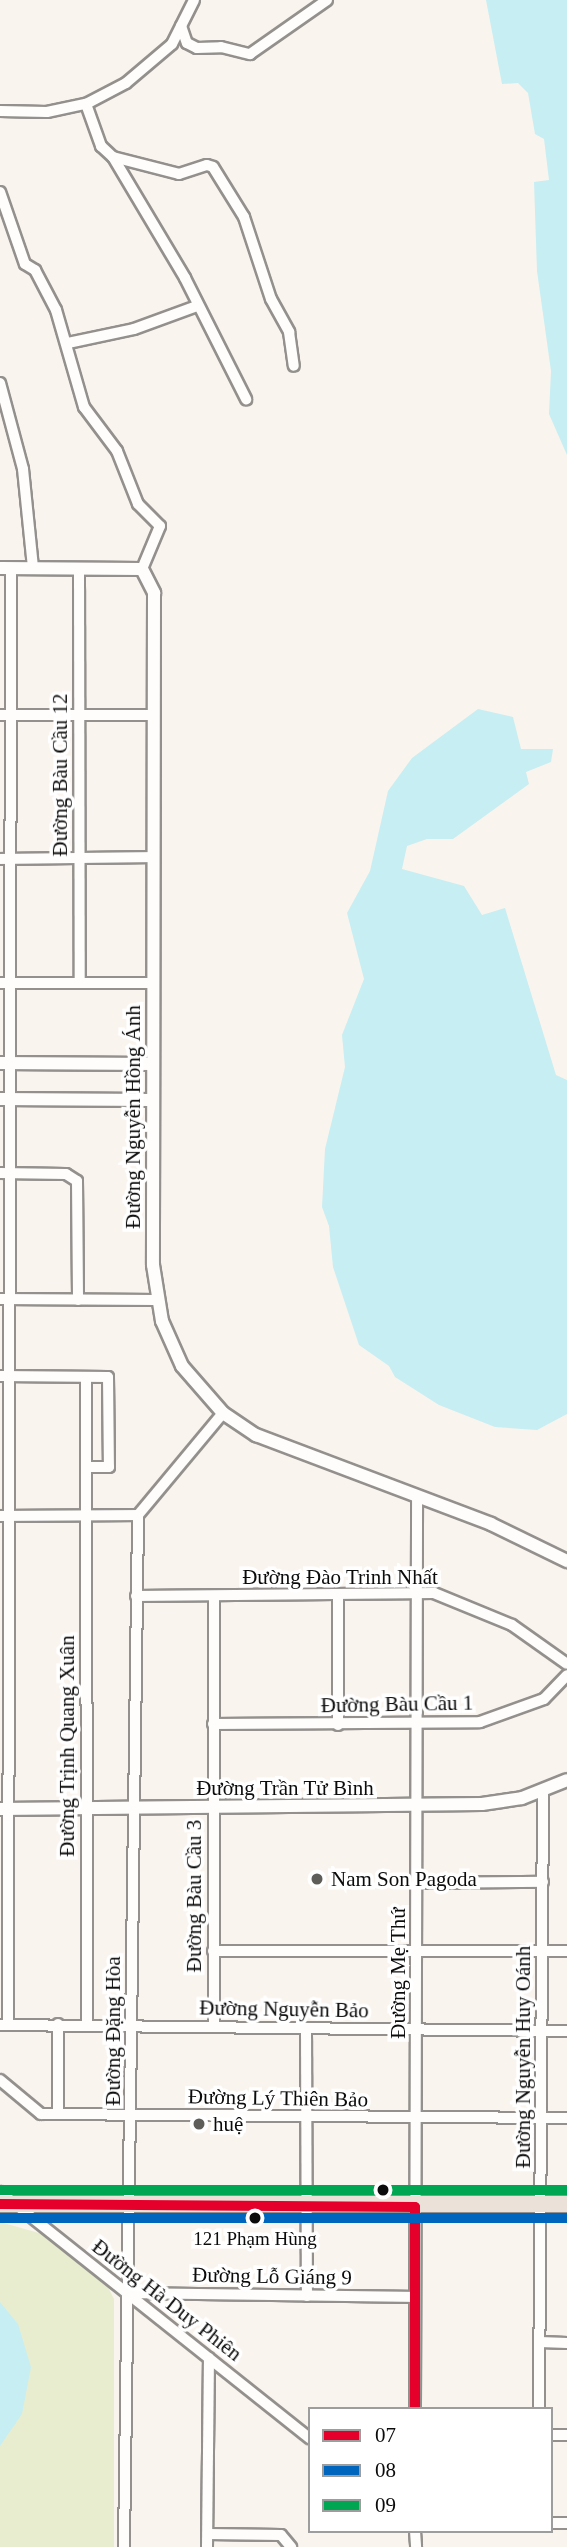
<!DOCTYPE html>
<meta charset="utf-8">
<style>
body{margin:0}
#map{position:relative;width:567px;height:2547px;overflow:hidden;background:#faf4ee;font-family:Georgia,serif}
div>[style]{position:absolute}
.green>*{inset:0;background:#e9edcf}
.water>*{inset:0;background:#c7eef2}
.roads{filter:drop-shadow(2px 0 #93908d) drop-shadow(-2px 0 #93908d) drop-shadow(0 2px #93908d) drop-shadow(0 -2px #93908d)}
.minor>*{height:10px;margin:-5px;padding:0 5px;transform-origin:5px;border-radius:5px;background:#fefdfc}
.tertiary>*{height:12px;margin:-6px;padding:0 6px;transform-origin:6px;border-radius:6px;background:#fefdfc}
.primary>*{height:16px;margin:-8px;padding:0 8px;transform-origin:8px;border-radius:8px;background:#ebe1d8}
.bus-1>*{height:10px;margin:-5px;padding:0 5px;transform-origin:5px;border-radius:5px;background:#e4002b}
.bus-2>*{height:10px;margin:-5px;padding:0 5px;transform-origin:5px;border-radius:5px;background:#0065bd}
.bus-3>*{height:10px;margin:-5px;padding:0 5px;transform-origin:5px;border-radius:5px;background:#00a651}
.dots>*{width:19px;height:19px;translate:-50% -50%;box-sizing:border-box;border:4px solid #fff;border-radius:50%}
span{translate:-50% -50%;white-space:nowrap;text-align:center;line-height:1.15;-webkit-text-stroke:7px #fff;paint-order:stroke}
.bus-label{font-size:19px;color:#0b0b0b}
.street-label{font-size:21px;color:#0b0b0b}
.poi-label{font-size:21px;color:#0b0b0b}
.left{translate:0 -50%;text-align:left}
.legend{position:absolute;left:308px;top:2407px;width:245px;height:126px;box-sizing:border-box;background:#fff;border:2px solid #9d9d9d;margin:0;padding:9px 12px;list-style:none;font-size:21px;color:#0b0b0b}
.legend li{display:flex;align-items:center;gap:14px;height:35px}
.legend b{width:35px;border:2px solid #9d9d9d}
</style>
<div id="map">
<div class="green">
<i style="clip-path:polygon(0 2222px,39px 2233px,57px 2244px,107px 2285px,114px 2299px,114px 2547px,0 2547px)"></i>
</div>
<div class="water">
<i style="clip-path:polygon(486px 0,567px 0,567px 455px,549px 414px,551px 371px,537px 271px,534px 182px,549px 180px,544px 139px,535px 134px,528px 93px,518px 83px,502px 84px)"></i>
<i style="clip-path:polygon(478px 709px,513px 717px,521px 749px,553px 749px,551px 762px,526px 772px,529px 784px,453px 839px,427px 839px,407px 846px,402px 869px,464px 886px,482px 915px,505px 908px,556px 1075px,567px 1080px,567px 1414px,537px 1430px,495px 1427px,439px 1405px,395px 1377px,389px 1366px,359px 1345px,333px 1267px,329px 1226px,322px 1207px,325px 1149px,345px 1067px,342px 1035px,364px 979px,347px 913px,370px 871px,388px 791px,412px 758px)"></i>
<i style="clip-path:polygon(0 2302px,18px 2324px,31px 2367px,22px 2414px,0 2446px)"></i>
</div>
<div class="roads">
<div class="minor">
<i style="left:181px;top:26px;width:18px;rotate:71deg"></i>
<i style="left:187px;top:43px;width:11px;rotate:27deg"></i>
<i style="left:197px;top:48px;width:24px;rotate:-2deg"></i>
<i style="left:221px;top:47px;width:30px;rotate:14deg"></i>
<i style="left:250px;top:54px;width:94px;rotate:-35deg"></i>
<i style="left:86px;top:104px;width:45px;rotate:70.3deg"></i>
<i style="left:101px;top:146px;width:16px;rotate:43deg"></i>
<i style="left:113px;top:157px;width:68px;rotate:14.4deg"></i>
<i style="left:179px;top:174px;width:29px;rotate:-18deg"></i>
<i style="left:207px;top:165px;width:6px;rotate:18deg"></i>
<i style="left:213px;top:167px;width:59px;rotate:58.2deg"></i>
<i style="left:244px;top:217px;width:86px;rotate:71.8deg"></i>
<i style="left:271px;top:299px;width:38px;rotate:61deg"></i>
<i style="left:289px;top:332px;width:34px;rotate:82deg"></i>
<i style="left:0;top:111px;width:47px;rotate:1.2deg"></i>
<i style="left:47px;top:112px;width:40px;rotate:-12deg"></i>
<i style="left:86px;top:104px;width:45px;rotate:-27.7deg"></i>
<i style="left:126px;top:83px;width:60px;rotate:-40.3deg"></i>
<i style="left:172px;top:44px;width:49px;rotate:-63.4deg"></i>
<i style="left:113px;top:157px;width:141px;rotate:59.2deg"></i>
<i style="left:185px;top:278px;width:136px;rotate:63.2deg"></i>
<i style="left:0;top:192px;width:76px;rotate:70.9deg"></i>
<i style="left:25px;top:264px;width:12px;rotate:31deg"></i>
<i style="left:35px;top:270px;width:45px;rotate:62.3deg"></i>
<i style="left:56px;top:310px;width:101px;rotate:73.9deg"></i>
<i style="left:84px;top:407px;width:55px;rotate:53.1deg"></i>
<i style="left:117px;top:451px;width:57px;rotate:68.4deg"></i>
<i style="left:138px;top:504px;width:31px;rotate:45deg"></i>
<i style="left:160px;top:526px;width:47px;rotate:112.7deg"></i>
<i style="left:68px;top:343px;width:67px;rotate:-12deg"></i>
<i style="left:134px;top:329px;width:67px;rotate:-20.1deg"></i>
<i style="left:0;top:383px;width:89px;rotate:75deg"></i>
<i style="left:23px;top:469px;width:100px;rotate:84.2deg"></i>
<i style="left:79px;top:569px;width:413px;rotate:89.9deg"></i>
<i style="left:0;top:715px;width:153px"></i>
<i style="left:0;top:859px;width:153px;rotate:-0.7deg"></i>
<i style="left:0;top:983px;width:152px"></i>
<i style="left:0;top:1173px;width:66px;rotate:0.9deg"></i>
<i style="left:66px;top:1174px;width:13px;rotate:32deg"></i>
<i style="left:77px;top:1181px;width:119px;rotate:89.5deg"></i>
<i style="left:0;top:1299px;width:157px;rotate:0.4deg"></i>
<i style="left:0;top:1376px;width:108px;rotate:0.5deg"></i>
<i style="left:108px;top:1377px;width:90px;rotate:89.4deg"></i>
<i style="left:109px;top:1467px;width:23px;rotate:180deg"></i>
<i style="left:86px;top:1377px;width:648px;rotate:89.91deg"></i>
<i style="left:0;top:1516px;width:138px;rotate:-0.4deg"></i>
<i style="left:138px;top:1515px;width:133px;rotate:-50.2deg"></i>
<i style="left:136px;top:1596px;width:298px;rotate:-0.6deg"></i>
<i style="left:434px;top:1593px;width:84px;rotate:22.3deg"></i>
<i style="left:512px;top:1625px;width:67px;rotate:35.3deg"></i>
<i style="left:338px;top:1597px;width:128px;rotate:90deg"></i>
<i style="left:213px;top:1724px;width:267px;rotate:-0.4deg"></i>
<i style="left:480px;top:1722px;width:68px;rotate:-19.8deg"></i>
<i style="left:544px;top:1699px;width:33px;rotate:-46deg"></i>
<i style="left:417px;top:1883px;width:126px;rotate:-0.5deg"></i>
<i style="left:213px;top:1951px;width:354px"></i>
<i style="left:8px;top:2024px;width:1456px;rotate:-89.88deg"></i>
<i style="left:0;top:2025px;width:567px;rotate:0.61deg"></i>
<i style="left:214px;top:2027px;width:431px;rotate:-90deg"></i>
<i style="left:306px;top:2029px;width:267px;rotate:89.8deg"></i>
<i style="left:0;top:2080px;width:53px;rotate:39.7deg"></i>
<i style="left:41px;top:2114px;width:526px;rotate:0.44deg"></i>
<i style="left:58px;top:2114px;width:90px;rotate:-90deg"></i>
<i style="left:0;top:2192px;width:396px;rotate:38.5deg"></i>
<i style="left:129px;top:2293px;width:286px;rotate:0.8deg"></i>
<i style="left:540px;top:2342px;width:27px;rotate:2deg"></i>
<i style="left:415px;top:2409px;width:913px;rotate:-89.87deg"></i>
<i style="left:539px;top:2409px;width:619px;rotate:-89.63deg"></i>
<i style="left:551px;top:2435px;width:16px"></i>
<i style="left:551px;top:2523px;width:16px"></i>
<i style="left:415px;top:2531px;width:16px;rotate:86deg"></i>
<i style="left:208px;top:2534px;width:73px;rotate:0.8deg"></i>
<i style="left:281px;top:2535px;width:16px;rotate:50deg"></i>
<i style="left:124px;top:2547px;width:1032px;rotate:-89.22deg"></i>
<i style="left:207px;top:2547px;width:189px;rotate:-89.4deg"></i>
</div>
<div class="tertiary">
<i style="left:0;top:568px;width:142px;rotate:0.4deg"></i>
<i style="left:142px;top:569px;width:27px;rotate:63deg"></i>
<i style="left:154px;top:593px;width:672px;rotate:90.09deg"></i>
<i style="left:153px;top:1265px;width:57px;rotate:80.9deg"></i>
<i style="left:162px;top:1321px;width:49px;rotate:66deg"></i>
<i style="left:182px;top:1366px;width:62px;rotate:48.9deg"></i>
<i style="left:223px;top:1413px;width:40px;rotate:34deg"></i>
<i style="left:256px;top:1435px;width:251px;rotate:20.7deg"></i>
<i style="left:491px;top:1524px;width:85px;rotate:26deg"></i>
<i style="left:0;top:1063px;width:152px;rotate:0.4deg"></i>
<i style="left:0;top:1099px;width:151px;rotate:0.4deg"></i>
<i style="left:0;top:1809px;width:482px;rotate:-0.6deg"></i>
<i style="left:482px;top:1804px;width:40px;rotate:-8.5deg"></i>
<i style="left:522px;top:1798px;width:48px;rotate:-21.8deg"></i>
</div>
<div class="primary">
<i style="left:0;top:2204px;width:567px"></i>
</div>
</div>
<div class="bus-1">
<i style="left:0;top:2204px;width:415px;rotate:0.4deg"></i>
<i style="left:415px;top:2207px;width:202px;rotate:90deg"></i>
</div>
<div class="bus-2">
<i style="left:0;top:2218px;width:567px"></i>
</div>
<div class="bus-3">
<i style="left:0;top:2190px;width:567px"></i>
</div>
<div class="dots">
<i style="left:317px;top:1879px;background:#5f5d5a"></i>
<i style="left:199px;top:2124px;background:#5f5d5a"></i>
<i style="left:383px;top:2190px;background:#0b0b0b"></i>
<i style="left:255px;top:2218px;background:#0b0b0b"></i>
</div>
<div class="bus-label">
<span style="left:255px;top:2239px">121 Phạm Hùng</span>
</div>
<div class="street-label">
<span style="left:60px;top:775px;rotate:-90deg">Đường Bàu Cầu 12</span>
<span style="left:133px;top:1117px;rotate:-90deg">Đường Nguyễn Hồng Ánh</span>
<span style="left:340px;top:1577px">Đường Đào Trinh Nhất</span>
<span style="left:397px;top:1704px;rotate:-1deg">Đường Bàu Cầu 1</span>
<span style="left:67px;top:1746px;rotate:-90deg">Đường Trịnh Quang Xuân</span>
<span style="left:285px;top:1788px">Đường Trần Tử Bình</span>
<span style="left:194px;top:1896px;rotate:-90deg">Đường Bàu Cầu 3</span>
<span style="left:398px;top:1973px;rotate:-90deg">Đường Mẹ Thứ</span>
<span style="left:284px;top:2009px;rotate:1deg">Đường Nguyễn Bảo</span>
<span style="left:113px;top:2031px;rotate:-90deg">Đường Đặng Hòa</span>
<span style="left:523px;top:2057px;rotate:-90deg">Đường Nguyễn Huy Oánh</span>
<span style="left:278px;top:2098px;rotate:1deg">Đường Lý Thiên Bảo</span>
<span style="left:272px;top:2276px;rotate:1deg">Đường Lỗ Giáng 9</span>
<span style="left:167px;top:2300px;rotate:38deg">Đường Hà Duy Phiên</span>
</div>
<div class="poi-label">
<span class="left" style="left:331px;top:1879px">Nam Son Pagoda</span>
<span class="left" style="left:213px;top:2124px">huệ</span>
</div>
<ul class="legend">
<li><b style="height:9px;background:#e4002b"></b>07</li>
<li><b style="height:9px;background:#0065bd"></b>08</li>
<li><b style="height:9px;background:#00a651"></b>09</li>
</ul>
</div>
